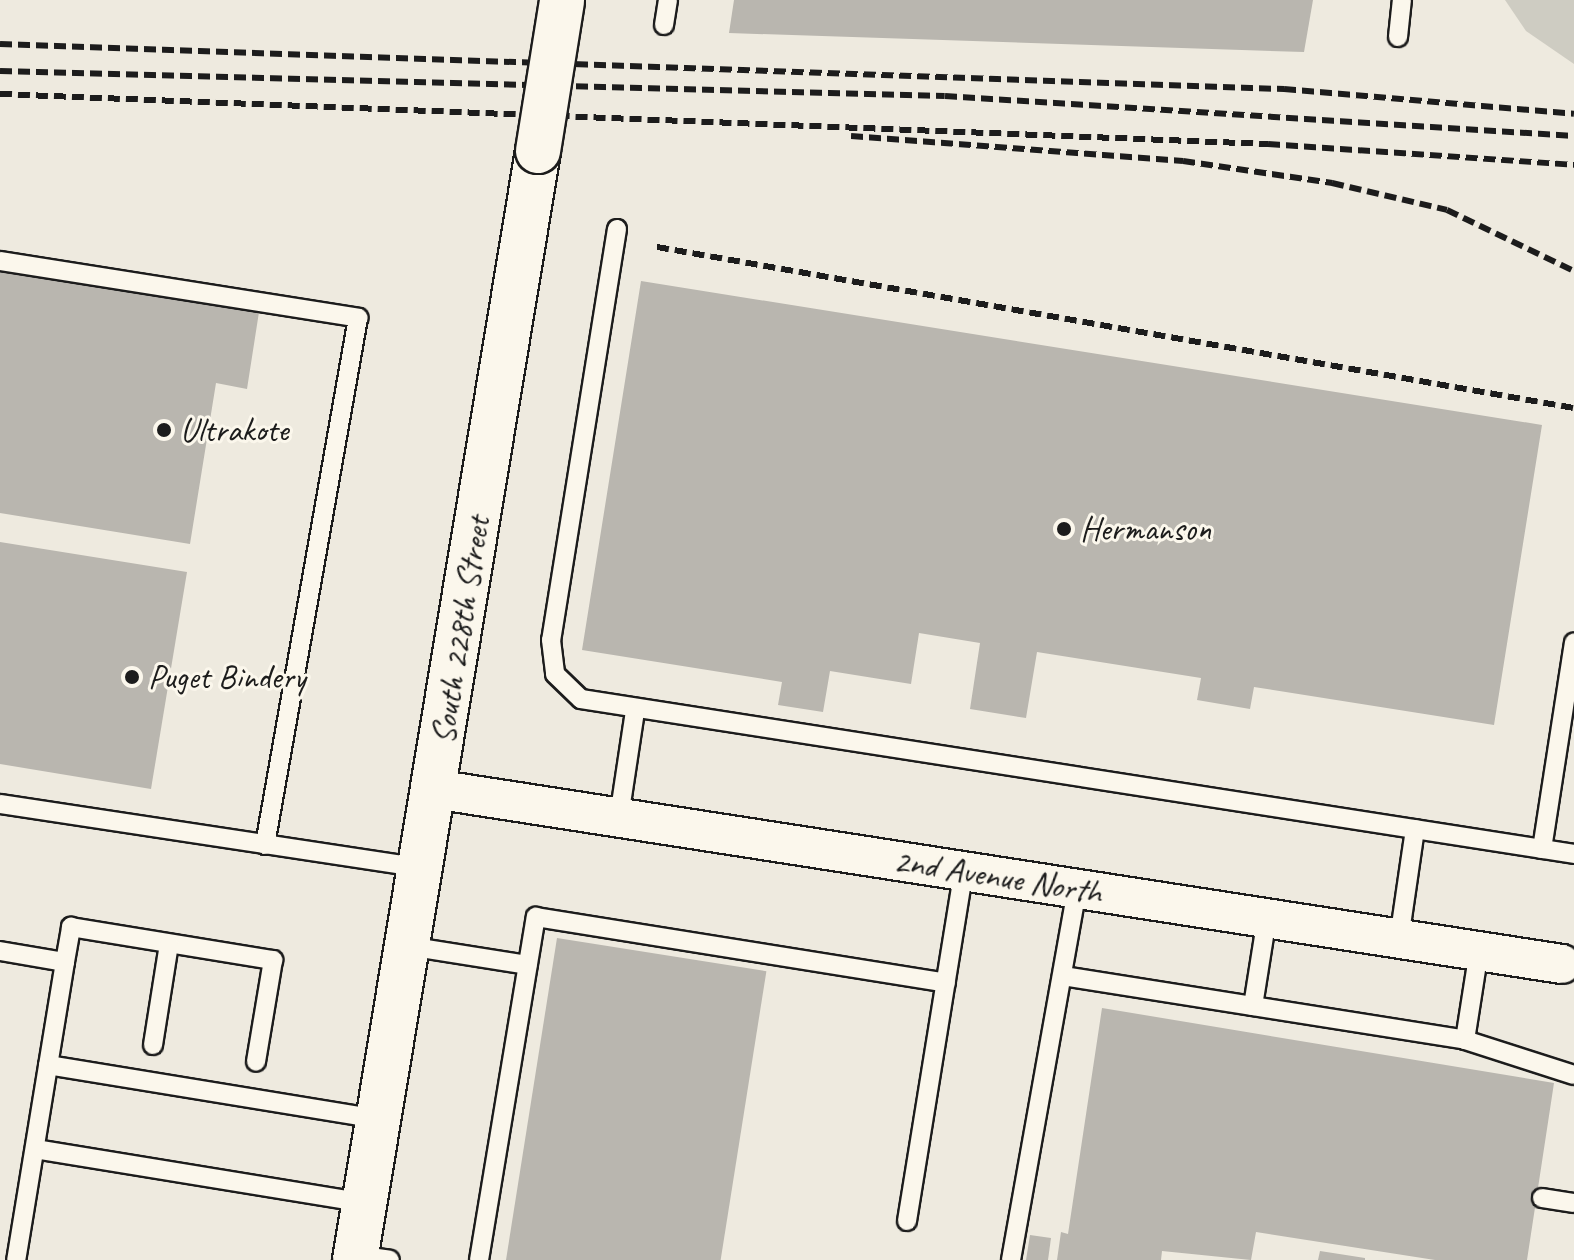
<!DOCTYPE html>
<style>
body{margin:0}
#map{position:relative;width:1574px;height:1260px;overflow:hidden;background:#eeeadf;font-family:Caveat,sans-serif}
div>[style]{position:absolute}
.green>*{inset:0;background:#ceccc2}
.building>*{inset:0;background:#b9b6af;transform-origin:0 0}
.roads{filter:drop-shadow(2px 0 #1c1c1c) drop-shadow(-2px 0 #1c1c1c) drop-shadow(0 2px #1c1c1c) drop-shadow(0 -2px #1c1c1c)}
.service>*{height:18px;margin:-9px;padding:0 9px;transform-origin:9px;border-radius:9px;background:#fbf7ec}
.minor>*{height:38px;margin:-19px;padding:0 19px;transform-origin:19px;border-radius:19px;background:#fbf7ec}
.secondary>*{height:44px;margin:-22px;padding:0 22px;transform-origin:22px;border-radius:22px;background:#fbf7ec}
.rail>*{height:6px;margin-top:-3px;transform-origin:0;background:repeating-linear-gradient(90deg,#1c1c1c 0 12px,transparent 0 18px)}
.bridges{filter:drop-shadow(2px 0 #1c1c1c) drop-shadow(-2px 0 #1c1c1c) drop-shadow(0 2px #1c1c1c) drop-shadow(0 -2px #1c1c1c)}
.secondary-bridge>*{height:44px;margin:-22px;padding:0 22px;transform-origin:22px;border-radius:22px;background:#fbf7ec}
.dots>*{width:22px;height:22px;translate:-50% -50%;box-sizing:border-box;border:4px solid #fbf7ec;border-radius:50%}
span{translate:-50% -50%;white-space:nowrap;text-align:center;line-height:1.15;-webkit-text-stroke:6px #fbf7ec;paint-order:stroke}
.poi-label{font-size:34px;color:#1c1c1c}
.left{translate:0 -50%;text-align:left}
.street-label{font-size:34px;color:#1c1c1c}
</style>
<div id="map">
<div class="green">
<i style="clip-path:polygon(1505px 0,1574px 0,1574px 64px,1526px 31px)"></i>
</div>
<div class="building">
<i style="clip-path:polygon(734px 0,1313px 0,1304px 52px,729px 33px)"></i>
<i style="clip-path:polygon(0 270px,259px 312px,247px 389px,216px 383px,190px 544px,0 513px)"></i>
<i style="clip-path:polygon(641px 281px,1542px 425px,1494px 725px,1254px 687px,1250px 709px,1197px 700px,1201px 678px,1037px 652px,1026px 718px,970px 709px,980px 643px,919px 633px,911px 684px,830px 671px,823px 712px,778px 705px,782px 682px,582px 650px)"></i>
<i style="clip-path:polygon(0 542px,187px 572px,151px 789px,0 764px)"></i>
<i style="left:557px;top:938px;width:212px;height:326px;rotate:9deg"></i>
<i style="clip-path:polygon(1102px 1008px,1554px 1083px,1527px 1260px,1435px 1260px,1256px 1232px,1251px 1260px,1162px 1251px,1161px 1260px,1057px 1260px,1061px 1232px,1068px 1234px)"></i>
<i style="clip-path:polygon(1030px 1235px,1051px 1238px,1048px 1260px,1026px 1260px)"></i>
<i style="clip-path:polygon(1320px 1251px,1365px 1258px,1365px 1260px,1318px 1260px)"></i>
</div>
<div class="roads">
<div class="service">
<i style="left:664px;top:25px;width:25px;rotate:-81deg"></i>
<i style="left:1398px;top:37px;width:37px;rotate:-84deg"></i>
<i style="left:617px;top:229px;width:416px;rotate:99.1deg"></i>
<i style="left:551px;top:640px;width:34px;rotate:83deg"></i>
<i style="left:555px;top:674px;width:36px;rotate:44deg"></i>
<i style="left:581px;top:699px;width:1005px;rotate:8.87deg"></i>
<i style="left:0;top:261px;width:363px;rotate:9deg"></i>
<i style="left:358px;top:318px;width:535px;rotate:100.01deg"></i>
<i style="left:0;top:804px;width:426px;rotate:8.6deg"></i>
<i style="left:619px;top:817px;width:107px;rotate:-81.4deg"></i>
<i style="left:1542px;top:849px;width:209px;rotate:-81.2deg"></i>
<i style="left:1399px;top:939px;width:111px;rotate:-81.7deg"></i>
<i style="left:408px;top:946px;width:121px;rotate:9deg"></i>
<i style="left:0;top:951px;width:66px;rotate:9.6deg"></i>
<i style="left:65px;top:962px;width:302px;rotate:99.3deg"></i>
<i style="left:65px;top:962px;width:36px;rotate:-80deg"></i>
<i style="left:71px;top:927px;width:205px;rotate:9.3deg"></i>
<i style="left:273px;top:960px;width:103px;rotate:99.5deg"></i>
<i style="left:1063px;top:976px;width:407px;rotate:9deg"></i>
<i style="left:1465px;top:1040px;width:90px;rotate:-81.1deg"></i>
<i style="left:1253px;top:1006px;width:89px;rotate:-81deg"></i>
<i style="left:1465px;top:1040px;width:114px;rotate:17.8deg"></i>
<i style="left:153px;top:1045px;width:102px;rotate:-81deg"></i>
<i style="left:48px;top:1065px;width:335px;rotate:9.3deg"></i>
<i style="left:35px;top:1149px;width:334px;rotate:9.3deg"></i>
<i style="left:1542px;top:1198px;width:32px;rotate:9deg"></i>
<i style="left:907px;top:1221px;width:355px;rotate:-80.8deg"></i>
<i style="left:356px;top:1255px;width:34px;rotate:8deg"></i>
<i style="left:479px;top:1260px;width:348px;rotate:-80.6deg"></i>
<i style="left:536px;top:917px;width:415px;rotate:9.1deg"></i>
<i style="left:1011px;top:1260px;width:377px;rotate:-79.9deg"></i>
</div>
<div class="minor">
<i style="left:434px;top:789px;width:1141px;rotate:8.82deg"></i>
</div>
<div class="secondary">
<i style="left:355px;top:1260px;width:1124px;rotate:-80.63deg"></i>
</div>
</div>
<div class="rail">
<i style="left:0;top:44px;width:1285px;rotate:2.01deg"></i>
<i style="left:1284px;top:89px;width:291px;rotate:4.9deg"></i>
<i style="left:0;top:71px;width:945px;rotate:1.52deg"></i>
<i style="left:945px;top:96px;width:630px;rotate:3.64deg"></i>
<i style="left:0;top:94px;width:1269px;rotate:2.26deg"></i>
<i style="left:1268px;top:144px;width:307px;rotate:3.9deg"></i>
<i style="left:851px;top:136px;width:333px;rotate:4.3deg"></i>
<i style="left:1183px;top:161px;width:151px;rotate:8.4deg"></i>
<i style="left:1332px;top:183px;width:118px;rotate:13.2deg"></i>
<i style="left:1447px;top:210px;width:141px;rotate:25.7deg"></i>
<i style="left:657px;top:247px;width:931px;rotate:9.96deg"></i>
</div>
<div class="bridges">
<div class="secondary-bridge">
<i style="left:538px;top:151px;width:152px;rotate:-80.9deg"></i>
</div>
</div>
<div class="dots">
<i style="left:164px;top:430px;background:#1c1c1c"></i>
<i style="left:1064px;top:529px;background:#1c1c1c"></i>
<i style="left:132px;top:677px;background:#1c1c1c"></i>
</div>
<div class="poi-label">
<span class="left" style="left:180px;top:430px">Ultrakote</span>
<span class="left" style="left:1080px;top:529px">Hermanson</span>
<span class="left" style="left:148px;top:677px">Puget Bindery</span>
</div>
<div class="street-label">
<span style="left:460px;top:630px;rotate:-81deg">South 228th Street</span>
<span style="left:998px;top:876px;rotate:9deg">2nd Avenue North</span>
</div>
</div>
